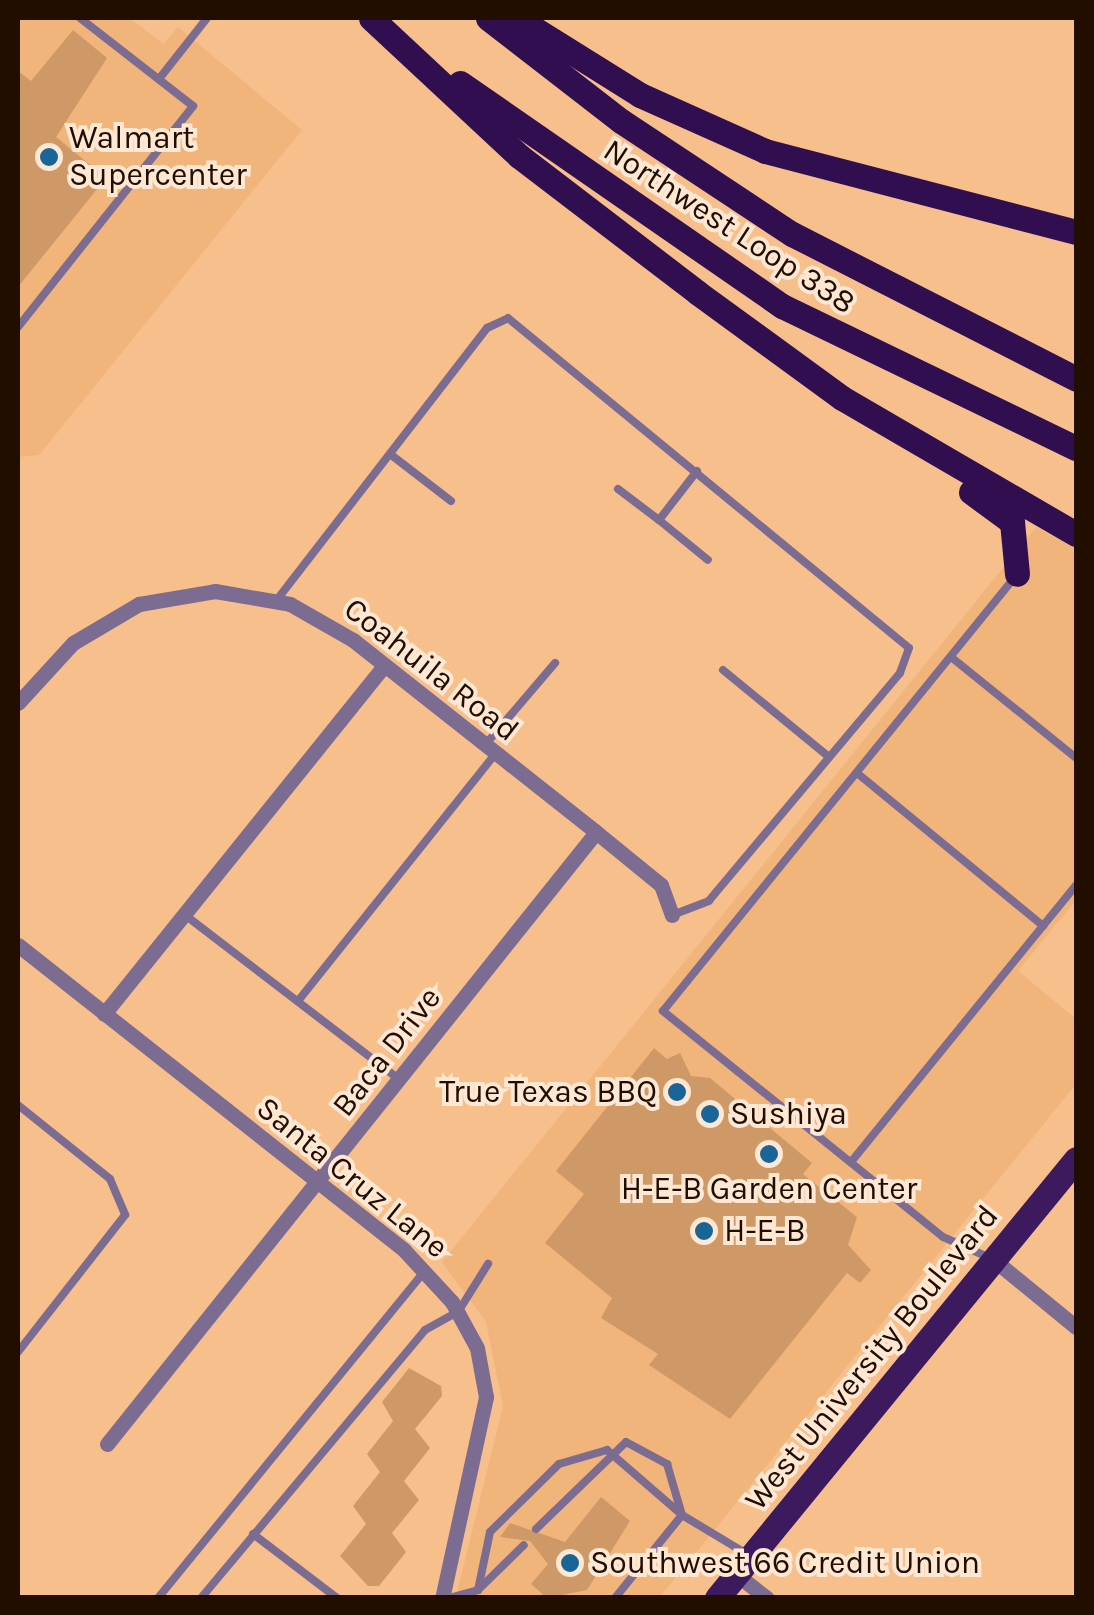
<!DOCTYPE html>
<style>
body{margin:0}
#map{position:relative;width:1094px;height:1615px;overflow:hidden;background:#f6bf8c;font-family:Karla,sans-serif}
div>[style]{position:absolute}
.built>*{inset:0;background:#f1b47b}
.building>*{inset:0;background:#ce9967}
.service>*{height:8px;margin:-4px;padding:0 4px;transform-origin:4px;border-radius:4px;background:#7c6c92}
.minor>*{height:15px;margin:-7.5px;padding:0 7.5px;transform-origin:7.5px;border-radius:7.5px;background:#7c6c92}
.primary>*{height:25px;margin:-12.5px;padding:0 12.5px;transform-origin:12.5px;border-radius:12.5px;background:#3d1a5e}
.trunk>*{height:25px;margin:-12.5px;padding:0 12.5px;transform-origin:12.5px;border-radius:12.5px;background:#310e50}
.dots>*{width:28px;height:28px;translate:-50% -50%;box-sizing:border-box;border:5px solid #fee7d3;border-radius:50%}
span{translate:-50% -50%;white-space:nowrap;text-align:center;line-height:1.15;-webkit-text-stroke:8px #fee7d3;paint-order:stroke}
.poi-label{font-size:32px;color:#220e00}
.left{translate:0 -50%;text-align:left}
.right{translate:-100% -50%;text-align:right}
.street-label{font-size:32px;color:#220e00}
.frame{position:absolute;inset:0;border:20px solid #220e00;pointer-events:none}
</style>
<div id="map">
<div class="built">
<i style="clip-path:polygon(18px 18px,129px 18px,164px 44px,178px 27px,302px 130px,39px 455px,18px 457px)"></i>
<i style="clip-path:polygon(1036px 527px,1076px 549px,1076px 900px,1018px 971px,1076px 1019px,1076px 1084px,660px 1597px,456px 1597px,503px 1406px,486px 1322px,442px 1262px)"></i>
</div>
<div class="building">
<i style="clip-path:polygon(73px 30px,107px 58px,56px 137px,106px 178px,18px 287px,18px 71px,31px 81px)"></i>
<i style="clip-path:polygon(654px 1048px,667px 1059px,680px 1053px,691px 1076px,710px 1078px,812px 1163px,803px 1174px,857px 1217px,848px 1245px,871px 1270px,860px 1283px,847px 1273px,730px 1419px,649px 1365px,658px 1354px,601px 1318px,612px 1298px,545px 1243px,584px 1194px,556px 1171px)"></i>
<i style="clip-path:polygon(409px 1368px,441px 1386px,442px 1396px,415px 1429px,430px 1448px,404px 1481px,419px 1500px,392px 1533px,406px 1552px,379px 1586px,368px 1586px,340px 1556px,366px 1524px,353px 1506px,380px 1472px,367px 1454px,393px 1421px,382px 1402px)"></i>
<i style="clip-path:polygon(601px 1497px,630px 1521px,587px 1590px,547px 1598px,531px 1584px,548px 1564px,530px 1541px,500px 1537px,510px 1523px,565px 1542px)"></i>
</div>
<div class="service">
<i style="left:159px;top:79px;width:78px;rotate:-51.8deg"></i>
<i style="left:18px;top:327px;width:282px;rotate:-51.6deg"></i>
<i style="left:193px;top:106px;width:143px;rotate:-142.1deg"></i>
<i style="left:390px;top:454px;width:77px;rotate:37.6deg"></i>
<i style="left:697px;top:471px;width:62px;rotate:127.8deg"></i>
<i style="left:659px;top:520px;width:63px;rotate:39.2deg"></i>
<i style="left:618px;top:489px;width:51px;rotate:37.1deg"></i>
<i style="left:276px;top:601px;width:345px;rotate:-52.3deg"></i>
<i style="left:487px;top:328px;width:23px;rotate:-25deg"></i>
<i style="left:508px;top:318px;width:519px;rotate:39.45deg"></i>
<i style="left:909px;top:648px;width:27px;rotate:110deg"></i>
<i style="left:900px;top:673px;width:297px;rotate:130deg"></i>
<i style="left:709px;top:901px;width:40px;rotate:159deg"></i>
<i style="left:951px;top:657px;width:161px;rotate:38.9deg"></i>
<i style="left:723px;top:670px;width:137px;rotate:39.4deg"></i>
<i style="left:485px;top:745px;width:108px;rotate:-49.5deg"></i>
<i style="left:857px;top:773px;width:241px;rotate:39.4deg"></i>
<i style="left:185px;top:915px;width:271px;rotate:37.5deg"></i>
<i style="left:298px;top:1001px;width:317px;rotate:-51.4deg"></i>
<i style="left:18px;top:1105px;width:118px;rotate:38.8deg"></i>
<i style="left:110px;top:1179px;width:39px;rotate:67deg"></i>
<i style="left:125px;top:1215px;width:174px;rotate:128deg"></i>
<i style="left:851px;top:1162px;width:357px;rotate:-50.9deg"></i>
<i style="left:990px;top:1258px;width:51px;rotate:-155.9deg"></i>
<i style="left:943px;top:1237px;width:360px;rotate:-141.1deg"></i>
<i style="left:663px;top:1011px;width:559px;rotate:-50.96deg"></i>
<i style="left:536px;top:1529px;width:125px;rotate:-44deg"></i>
<i style="left:626px;top:1442px;width:47px;rotate:28.2deg"></i>
<i style="left:667px;top:1464px;width:53px;rotate:73.6deg"></i>
<i style="left:682px;top:1515px;width:76px;rotate:31deg"></i>
<i style="left:253px;top:1534px;width:106px;rotate:37.3deg"></i>
<i style="left:478px;top:1590px;width:64px;rotate:-44.4deg"></i>
<i style="left:158px;top:1598px;width:421px;rotate:-50.8deg"></i>
<i style="left:201px;top:1598px;width:349px;rotate:-50.1deg"></i>
<i style="left:425px;top:1330px;width:38px;rotate:-29deg"></i>
<i style="left:458px;top:1312px;width:57px;rotate:-58deg"></i>
<i style="left:449px;top:1598px;width:30px;rotate:-15deg"></i>
<i style="left:478px;top:1590px;width:59px;rotate:-78.3deg"></i>
<i style="left:490px;top:1532px;width:97px;rotate:-44.6deg"></i>
<i style="left:559px;top:1464px;width:50px;rotate:-16.3deg"></i>
<i style="left:607px;top:1450px;width:99px;rotate:40.9deg"></i>
<i style="left:682px;top:1515px;width:107px;rotate:128.9deg"></i>
</div>
<div class="minor">
<i style="left:18px;top:703px;width:81px;rotate:-47.5deg"></i>
<i style="left:73px;top:643px;width:77px;rotate:-30.6deg"></i>
<i style="left:139px;top:604px;width:77px;rotate:-9.7deg"></i>
<i style="left:215px;top:591px;width:76px;rotate:9.8deg"></i>
<i style="left:290px;top:604px;width:73px;rotate:29.7deg"></i>
<i style="left:353px;top:640px;width:310px;rotate:38.3deg"></i>
<i style="left:596px;top:832px;width:84px;rotate:39.2deg"></i>
<i style="left:661px;top:885px;width:32px;rotate:70deg"></i>
<i style="left:18px;top:945px;width:492px;rotate:38.3deg"></i>
<i style="left:404px;top:1250px;width:71px;rotate:47.3deg"></i>
<i style="left:452px;top:1302px;width:52px;rotate:61.5deg"></i>
<i style="left:477px;top:1348px;width:50px;rotate:79.6deg"></i>
<i style="left:486px;top:1397px;width:206px;rotate:102.3deg"></i>
<i style="left:104px;top:1014px;width:447px;rotate:-51.2deg"></i>
<i style="left:994px;top:1260px;width:106px;rotate:39.3deg"></i>
<i style="left:107px;top:1444px;width:783px;rotate:-51.37deg"></i>
<i style="left:736px;top:1574px;width:39px;rotate:38deg"></i>
</div>
<div class="primary">
<i style="left:717px;top:1598px;width:567px;rotate:-50.72deg"></i>
</div>
<div class="trunk">
<i style="left:371px;top:18px;width:202px;rotate:43deg"></i>
<i style="left:519px;top:156px;width:225px;rotate:37.4deg"></i>
<i style="left:698px;top:293px;width:178px;rotate:36.1deg"></i>
<i style="left:842px;top:398px;width:271px;rotate:30.2deg"></i>
<i style="left:488px;top:18px;width:168px;rotate:37.8deg"></i>
<i style="left:621px;top:121px;width:205px;rotate:33.5deg"></i>
<i style="left:792px;top:234px;width:319px;rotate:27deg"></i>
<i style="left:517px;top:18px;width:145px;rotate:32deg"></i>
<i style="left:640px;top:95px;width:137px;rotate:24.1deg"></i>
<i style="left:765px;top:151px;width:321px;rotate:14.6deg"></i>
<i style="left:460px;top:83px;width:392px;rotate:34.7deg"></i>
<i style="left:782px;top:306px;width:326px;rotate:25.8deg"></i>
<i style="left:971px;top:492px;width:51px;rotate:36.2deg"></i>
<i style="left:1012px;top:522px;width:52px;rotate:84.5deg"></i>
</div>
<div class="dots">
<i style="left:49px;top:157px;background:#1a6598"></i>
<i style="left:677px;top:1092px;background:#1a6598"></i>
<i style="left:710px;top:1114px;background:#1a6598"></i>
<i style="left:769px;top:1154px;background:#1a6598"></i>
<i style="left:704px;top:1231px;background:#1a6598"></i>
<i style="left:570px;top:1563px;background:#1a6598"></i>
</div>
<div class="poi-label">
<span class="left" style="left:69px;top:157px">Walmart<br>Supercenter</span>
<span class="right" style="left:657px;top:1092px">True Texas BBQ</span>
<span class="left" style="left:730px;top:1114px">Sushiya</span>
<span style="left:769px;top:1189px">H-E-B Garden Center</span>
<span class="left" style="left:724px;top:1231px">H-E-B</span>
<span class="left" style="left:590px;top:1563px">Southwest 66 Credit Union</span>
</div>
<div class="street-label">
<span style="left:729px;top:227px;rotate:33deg">Northwest Loop 338</span>
<span style="left:431px;top:670px;rotate:38deg">Coahuila Road</span>
<span style="left:387px;top:1052px;rotate:-52deg">Baca Drive</span>
<span style="left:352px;top:1178px;rotate:39deg">Santa Cruz Lane</span>
<span style="left:872px;top:1358px;rotate:-51deg">West University Boulevard</span>
</div>
<div class="frame"></div>
</div>
